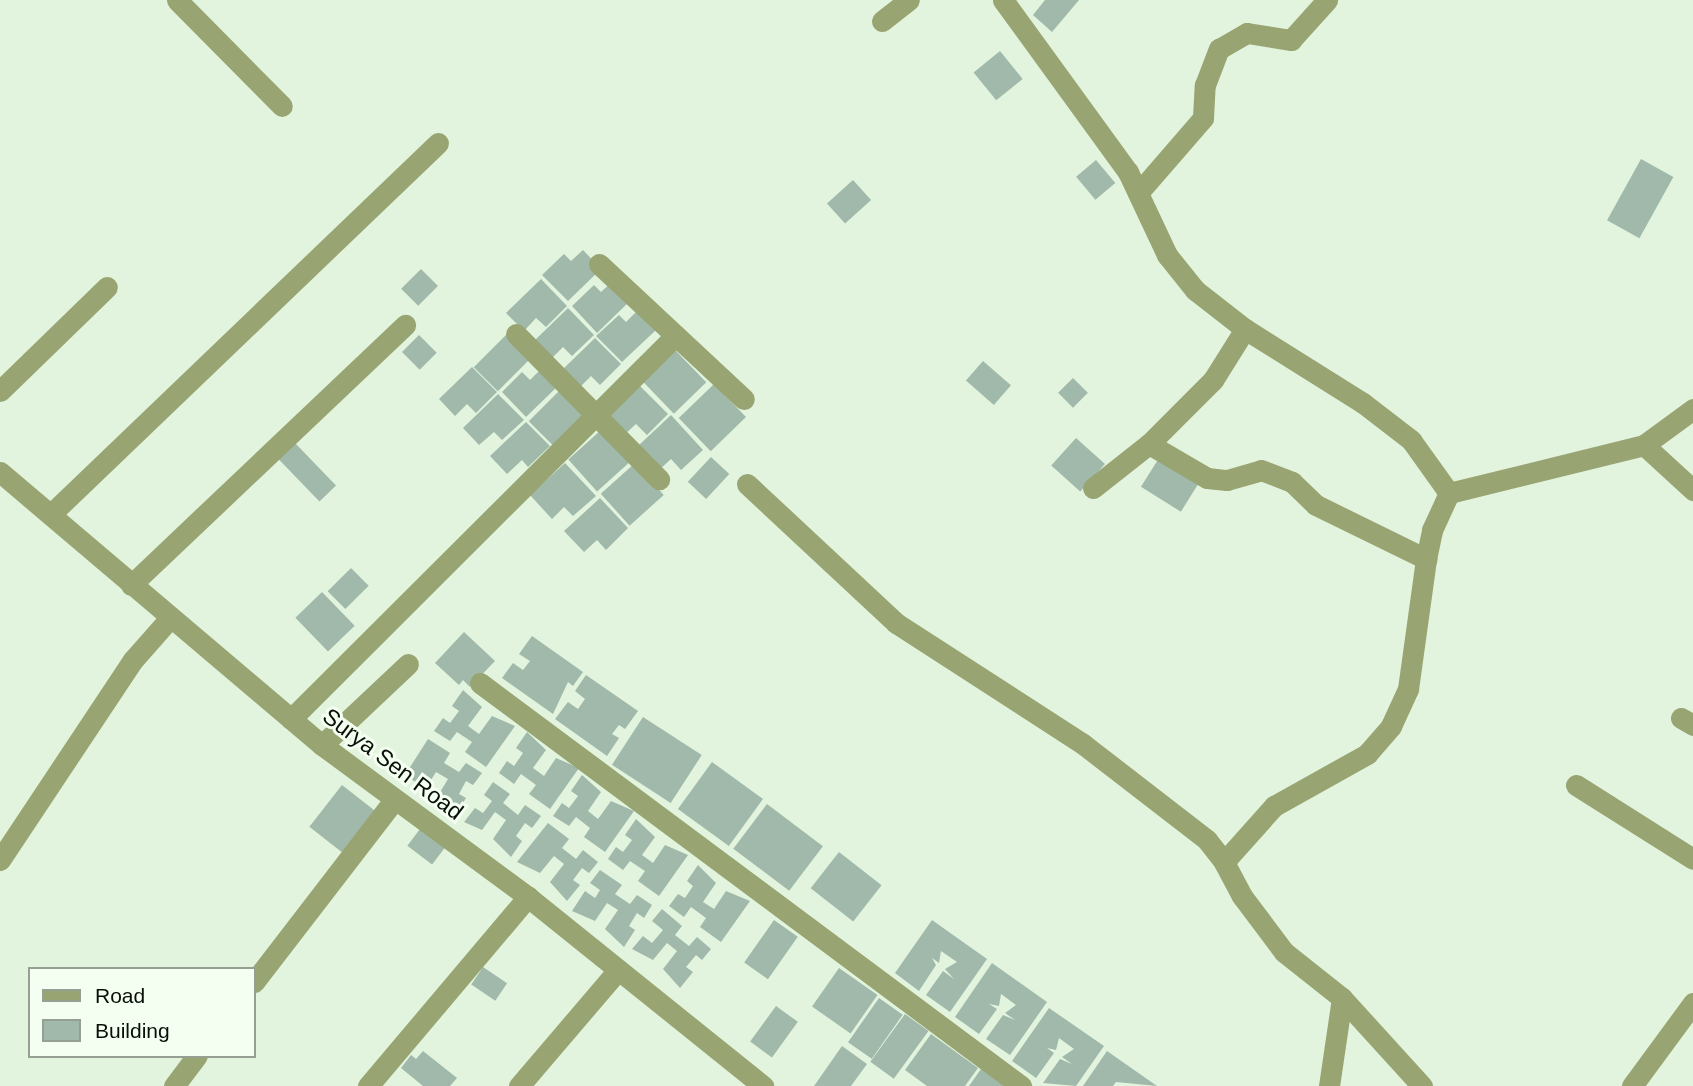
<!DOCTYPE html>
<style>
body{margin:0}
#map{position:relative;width:1693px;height:1086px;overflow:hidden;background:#e2f4dd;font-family:Arial,sans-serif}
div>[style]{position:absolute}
.building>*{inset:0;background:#a0b9aa;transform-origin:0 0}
.minor>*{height:21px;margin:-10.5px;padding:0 10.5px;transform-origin:10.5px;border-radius:10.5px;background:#98a472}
span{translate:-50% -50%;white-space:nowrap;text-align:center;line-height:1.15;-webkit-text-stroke:6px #f4fff1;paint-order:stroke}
.street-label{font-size:23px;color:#090f08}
.legend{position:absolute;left:28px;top:967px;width:228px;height:91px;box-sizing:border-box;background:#f4fff1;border:2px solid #969f94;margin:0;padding:9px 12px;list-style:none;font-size:21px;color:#090f08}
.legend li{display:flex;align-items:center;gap:14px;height:35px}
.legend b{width:35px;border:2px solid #969f94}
</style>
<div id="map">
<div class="building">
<i style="clip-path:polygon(1045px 0,1079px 0,1052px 32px,1033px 15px)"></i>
<i style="left:1000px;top:51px;width:36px;height:34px;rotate:51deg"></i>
<i style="left:1641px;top:159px;width:37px;height:70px;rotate:29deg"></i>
<i style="left:1096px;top:160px;width:30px;height:26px;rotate:50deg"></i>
<i style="left:853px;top:180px;width:27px;height:35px;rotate:48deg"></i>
<i style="clip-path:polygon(583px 250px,601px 269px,568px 301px,542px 275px,564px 254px,571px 261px)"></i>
<i style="left:421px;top:269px;width:24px;height:28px;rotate:45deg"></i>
<i style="clip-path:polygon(541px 279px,567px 306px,546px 327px,536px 318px,524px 331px,506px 313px)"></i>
<i style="clip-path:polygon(613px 281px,631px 300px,597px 333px,572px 306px,594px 285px,601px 292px)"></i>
<i style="clip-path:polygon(568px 308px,594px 335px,572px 356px,563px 347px,550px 360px,533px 342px)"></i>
<i style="clip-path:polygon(637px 311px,656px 330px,622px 362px,596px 336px,619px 315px,626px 322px)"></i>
<i style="left:507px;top:334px;width:34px;height:47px;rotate:45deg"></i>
<i style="left:419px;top:335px;width:25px;height:24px;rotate:45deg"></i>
<i style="clip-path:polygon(595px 338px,621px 364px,600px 385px,591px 376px,578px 389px,561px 371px)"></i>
<i style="left:675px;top:350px;width:45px;height:45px;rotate:46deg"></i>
<i style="left:983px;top:361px;width:37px;height:26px;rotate:41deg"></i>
<i style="clip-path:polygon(544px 366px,560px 384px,526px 417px,502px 392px,522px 372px,530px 380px)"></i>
<i style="clip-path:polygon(472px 367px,497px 392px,476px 413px,467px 404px,455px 416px,439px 399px)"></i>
<i style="left:1073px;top:378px;width:21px;height:21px;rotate:45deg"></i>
<i style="clip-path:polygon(637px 383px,668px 414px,647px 435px,636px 424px,623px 436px,603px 416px)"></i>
<i style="left:714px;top:384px;width:46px;height:49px;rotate:46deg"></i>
<i style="left:562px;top:388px;width:34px;height:47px;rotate:45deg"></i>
<i style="clip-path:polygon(498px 394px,524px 420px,502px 440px,494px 432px,479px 445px,463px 428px)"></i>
<i style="clip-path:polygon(671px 415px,703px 450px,681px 470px,671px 459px,659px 470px,638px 446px)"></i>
<i style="clip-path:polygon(526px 422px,550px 446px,528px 467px,522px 460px,507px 474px,490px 456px)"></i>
<i style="left:601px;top:430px;width:43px;height:44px;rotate:48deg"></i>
<i style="left:1076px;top:438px;width:39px;height:37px;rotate:42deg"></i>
<i style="left:295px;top:443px;width:59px;height:23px;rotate:46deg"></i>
<i style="left:711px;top:457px;width:25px;height:34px;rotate:43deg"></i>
<i style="left:1159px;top:458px;width:47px;height:34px;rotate:32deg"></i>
<i style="clip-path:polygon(565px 463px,596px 496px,573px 516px,564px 507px,552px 519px,530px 495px)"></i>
<i style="left:635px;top:463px;width:43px;height:46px;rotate:48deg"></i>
<i style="clip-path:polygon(600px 498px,628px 528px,606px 550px,597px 540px,584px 552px,564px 531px)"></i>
<i style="left:351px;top:568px;width:25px;height:33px;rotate:45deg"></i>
<i style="left:322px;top:592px;width:47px;height:37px;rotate:46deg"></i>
<i style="clip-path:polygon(464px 632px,495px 661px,470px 687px,463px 680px,459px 685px,435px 663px)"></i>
<i style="clip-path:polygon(532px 636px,583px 672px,573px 686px,568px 682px,553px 714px,502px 678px,513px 663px,523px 670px,530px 661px,519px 654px)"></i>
<i style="clip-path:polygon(586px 675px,638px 711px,625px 729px,619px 725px,612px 734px,619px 738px,607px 756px,555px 719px,568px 702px,578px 709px,585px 699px,575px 691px)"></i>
<i style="clip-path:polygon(463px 690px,482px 707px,468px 726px,479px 734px,492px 716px,515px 726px,486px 767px,465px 752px,472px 742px,457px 732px,450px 741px,434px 731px,443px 718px,450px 723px,459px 711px,452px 706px)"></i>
<i style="left:643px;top:717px;width:70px;height:57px;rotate:33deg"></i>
<i style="clip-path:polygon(527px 732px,546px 750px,533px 768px,544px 776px,556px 758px,579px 768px,550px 809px,529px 794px,536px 785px,521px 774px,514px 784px,499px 773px,507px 761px,514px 766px,523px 753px,516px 748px)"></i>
<i style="clip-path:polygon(428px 739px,450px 753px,444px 763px,459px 772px,466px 763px,482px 773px,473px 785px,466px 781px,459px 794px,466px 798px,455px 815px,436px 799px,448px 779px,436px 772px,428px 785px,420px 785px,405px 775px)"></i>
<i style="left:712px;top:762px;width:63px;height:58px;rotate:36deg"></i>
<i style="clip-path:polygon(582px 775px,601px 792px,588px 811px,598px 819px,611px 801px,634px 811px,605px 852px,584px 837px,590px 828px,576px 817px,569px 826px,553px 816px,562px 803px,569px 808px,578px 796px,571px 791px)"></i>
<i style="clip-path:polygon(493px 782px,510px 794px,503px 803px,518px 815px,525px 805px,541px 816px,532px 828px,525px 823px,516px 836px,522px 841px,511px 857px,493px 839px,506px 820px,495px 812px,482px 830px,464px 822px,475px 808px,483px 813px,492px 801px,484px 795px)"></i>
<i style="left:342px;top:785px;width:43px;height:53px;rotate:38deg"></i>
<i style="left:767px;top:804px;width:70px;height:56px;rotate:37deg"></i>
<i style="clip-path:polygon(636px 819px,655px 837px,642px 855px,653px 863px,665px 845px,688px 855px,659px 896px,638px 881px,645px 871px,630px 861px,623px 870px,608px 859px,616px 847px,623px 852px,632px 840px,625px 835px)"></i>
<i style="clip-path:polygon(548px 823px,569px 839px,562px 848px,576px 859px,583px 850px,598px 862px,589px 873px,582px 868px,573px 880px,580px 885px,567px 901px,550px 882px,564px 864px,554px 856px,540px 873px,517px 862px)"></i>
<i style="left:420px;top:829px;width:31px;height:21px;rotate:37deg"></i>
<i style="left:839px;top:852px;width:54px;height:46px;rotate:38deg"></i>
<i style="clip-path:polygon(698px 865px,716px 883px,703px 902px,714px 909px,726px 891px,750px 901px,721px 942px,700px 927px,706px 918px,691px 907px,684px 917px,669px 906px,678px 894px,685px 898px,693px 886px,687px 881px)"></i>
<i style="clip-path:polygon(600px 870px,622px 885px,615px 894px,630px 904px,637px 895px,652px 905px,644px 918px,637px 913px,629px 926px,635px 930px,624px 947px,605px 929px,618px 910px,607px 903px,595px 921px,572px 911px,585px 891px,595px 898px,600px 890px,590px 883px)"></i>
<i style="clip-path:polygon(662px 909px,682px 926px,675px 935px,689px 946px,697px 937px,711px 949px,702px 960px,696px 955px,686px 967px,693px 972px,680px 988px,663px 969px,677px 951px,667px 943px,653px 960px,632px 949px,643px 936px,652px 943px,663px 930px,652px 921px)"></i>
<i style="left:774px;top:920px;width:29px;height:52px;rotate:35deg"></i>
<i style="clip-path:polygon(932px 920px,987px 959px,950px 1012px,926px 995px,943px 971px,954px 979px,945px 969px,957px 962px,941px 951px,939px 963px,932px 958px,936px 965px,919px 991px,895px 973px)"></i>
<i style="clip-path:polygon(992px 963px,1047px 1002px,1010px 1055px,986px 1039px,1003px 1015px,1015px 1020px,1005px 1013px,1016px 1005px,1001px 994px,999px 1006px,989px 1004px,997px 1009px,979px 1034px,955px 1017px)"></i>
<i style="left:483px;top:967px;width:29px;height:21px;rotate:34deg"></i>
<i style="left:839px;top:968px;width:47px;height:47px;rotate:35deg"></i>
<i style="left:879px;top:998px;width:29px;height:54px;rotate:35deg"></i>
<i style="left:776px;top:1006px;width:27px;height:44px;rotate:36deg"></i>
<i style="clip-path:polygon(1049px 1008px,1104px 1046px,1076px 1086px,1043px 1083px,1060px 1059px,1072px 1064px,1062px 1057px,1074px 1049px,1059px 1038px,1056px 1050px,1047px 1048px,1054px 1053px,1036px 1078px,1012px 1061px)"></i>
<i style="left:905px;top:1014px;width:29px;height:59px;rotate:36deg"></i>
<i style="clip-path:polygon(931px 1034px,978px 1068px,965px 1086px,927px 1086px,905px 1070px)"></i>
<i style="clip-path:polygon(842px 1046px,867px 1064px,851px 1086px,814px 1086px)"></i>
<i style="clip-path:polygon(423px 1051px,457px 1078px,450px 1086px,423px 1086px,401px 1068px,411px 1055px,416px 1059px)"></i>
<i style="clip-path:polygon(1107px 1051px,1157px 1086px,1116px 1082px,1113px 1086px,1083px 1086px)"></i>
<i style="clip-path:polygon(981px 1069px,1004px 1086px,969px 1086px)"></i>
</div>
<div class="minor">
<i style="left:177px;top:0;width:149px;rotate:45.3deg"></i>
<i style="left:1003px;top:0;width:213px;rotate:54deg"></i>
<i style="left:1128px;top:172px;width:92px;rotate:64.8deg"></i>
<i style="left:1167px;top:255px;width:45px;rotate:51.3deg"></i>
<i style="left:1195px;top:290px;width:63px;rotate:38deg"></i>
<i style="left:1245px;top:329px;width:139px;rotate:32.1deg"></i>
<i style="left:1363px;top:403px;width:61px;rotate:37.6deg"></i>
<i style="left:1411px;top:440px;width:65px;rotate:54.4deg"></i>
<i style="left:882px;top:21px;width:34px;rotate:-38deg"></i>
<i style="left:1139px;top:192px;width:98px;rotate:-49.1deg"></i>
<i style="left:1203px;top:118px;width:33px;rotate:-87deg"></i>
<i style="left:1205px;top:85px;width:39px;rotate:-69deg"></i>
<i style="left:1219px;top:49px;width:32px;rotate:-30deg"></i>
<i style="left:1247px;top:33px;width:45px;rotate:9deg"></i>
<i style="left:1291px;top:40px;width:54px;rotate:-48deg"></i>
<i style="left:599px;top:264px;width:198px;rotate:43deg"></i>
<i style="left:1245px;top:329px;width:60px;rotate:122.1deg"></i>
<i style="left:1213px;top:380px;width:91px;rotate:135deg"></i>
<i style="left:1149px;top:444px;width:67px;rotate:30.4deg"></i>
<i style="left:1207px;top:478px;width:20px;rotate:6deg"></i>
<i style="left:1227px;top:480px;width:35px;rotate:-16deg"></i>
<i style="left:1261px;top:470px;width:33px;rotate:21deg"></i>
<i style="left:1292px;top:482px;width:33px;rotate:44deg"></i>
<i style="left:1316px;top:505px;width:123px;rotate:26.1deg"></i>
<i style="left:516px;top:334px;width:204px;rotate:45.4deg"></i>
<i style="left:0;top:391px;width:149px;rotate:-44.2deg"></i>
<i style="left:1644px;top:445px;width:67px;rotate:42.6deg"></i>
<i style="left:0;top:472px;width:422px;rotate:40.3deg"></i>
<i style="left:322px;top:745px;width:256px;rotate:36.4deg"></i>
<i style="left:528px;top:897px;width:302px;rotate:38.8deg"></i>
<i style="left:747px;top:484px;width:204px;rotate:43deg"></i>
<i style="left:896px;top:623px;width:223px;rotate:32.9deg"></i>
<i style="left:1083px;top:744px;width:157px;rotate:37.7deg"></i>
<i style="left:1207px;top:840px;width:28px;rotate:52deg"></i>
<i style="left:1093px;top:488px;width:71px;rotate:-38.2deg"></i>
<i style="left:1449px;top:493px;width:201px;rotate:-13.8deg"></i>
<i style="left:1644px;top:445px;width:61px;rotate:-36.3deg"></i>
<i style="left:51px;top:514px;width:536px;rotate:-43.79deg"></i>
<i style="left:131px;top:585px;width:378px;rotate:-43.5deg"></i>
<i style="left:480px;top:683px;width:675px;rotate:36.68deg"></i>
<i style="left:1681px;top:718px;width:14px;rotate:30deg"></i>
<i style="left:291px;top:719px;width:542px;rotate:-44.93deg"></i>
<i style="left:322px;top:745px;width:118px;rotate:-43.3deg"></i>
<i style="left:1576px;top:785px;width:138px;rotate:32.3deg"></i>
<i style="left:0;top:860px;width:240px;rotate:-56.4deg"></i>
<i style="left:133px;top:660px;width:56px;rotate:-48.6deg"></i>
<i style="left:254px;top:982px;width:230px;rotate:-52.4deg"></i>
<i style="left:174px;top:1086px;width:38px;rotate:-53deg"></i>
<i style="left:368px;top:1086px;width:248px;rotate:-49.8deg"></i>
<i style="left:519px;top:1086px;width:153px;rotate:-49.5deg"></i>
<i style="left:1329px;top:1086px;width:89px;rotate:-81.6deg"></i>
<i style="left:1422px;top:1086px;width:119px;rotate:-132.3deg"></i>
<i style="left:1342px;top:998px;width:74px;rotate:-141.6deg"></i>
<i style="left:1284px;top:952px;width:70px;rotate:-126.9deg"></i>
<i style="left:1242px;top:896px;width:38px;rotate:-118deg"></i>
<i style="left:1224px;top:862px;width:75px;rotate:-48.2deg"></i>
<i style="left:1274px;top:806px;width:107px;rotate:-29.2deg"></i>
<i style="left:1367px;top:754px;width:37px;rotate:-49deg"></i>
<i style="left:1391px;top:726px;width:41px;rotate:-65.3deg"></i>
<i style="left:1408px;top:689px;width:131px;rotate:-82.1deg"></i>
<i style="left:1426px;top:559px;width:30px;rotate:-78deg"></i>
<i style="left:1432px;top:530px;width:41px;rotate:-65.3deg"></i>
<i style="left:1632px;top:1086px;width:103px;rotate:-53.7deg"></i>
</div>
<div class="street-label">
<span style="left:393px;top:764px;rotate:37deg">Surya Sen Road</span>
</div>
<ul class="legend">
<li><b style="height:9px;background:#98a472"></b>Road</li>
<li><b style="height:19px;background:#a0b9aa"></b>Building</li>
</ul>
</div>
